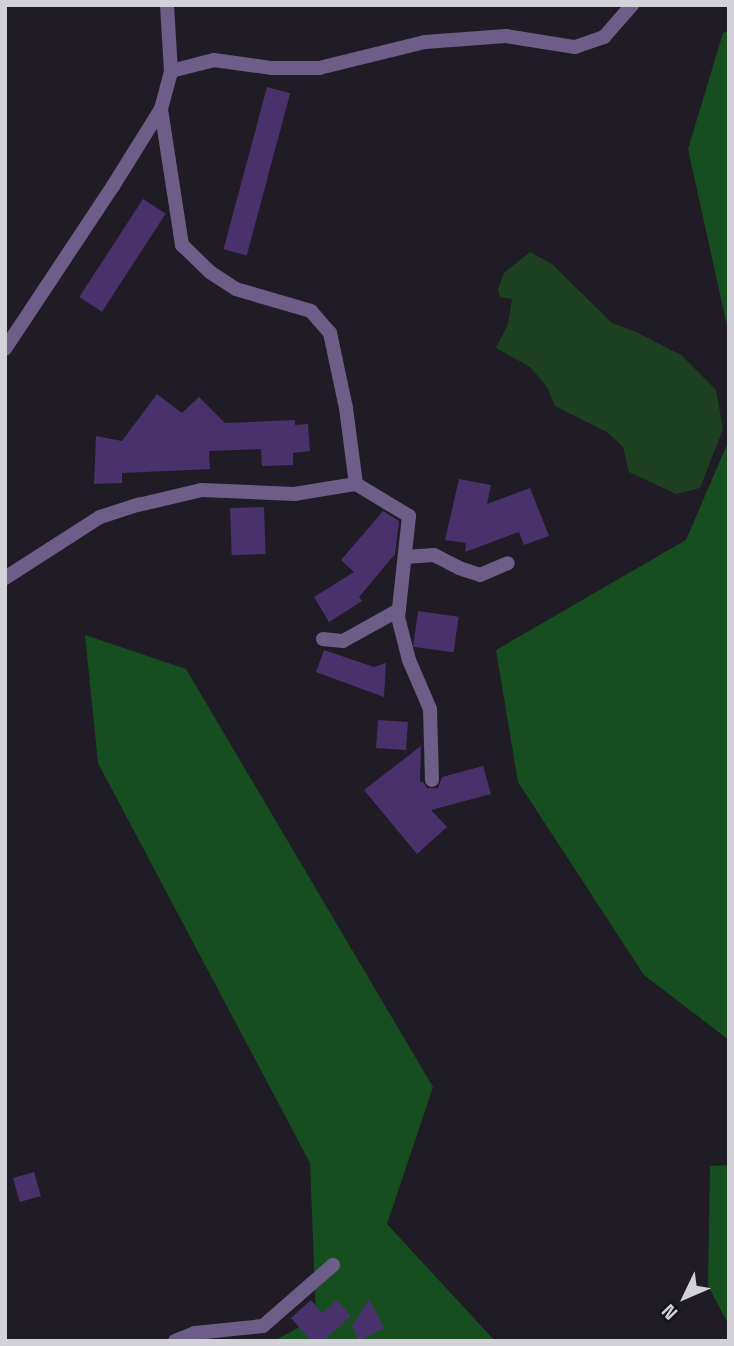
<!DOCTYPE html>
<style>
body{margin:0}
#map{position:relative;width:734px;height:1346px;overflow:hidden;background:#1f1c25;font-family:"Space Grotesk",sans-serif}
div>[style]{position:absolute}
.green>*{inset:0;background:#1c4020}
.forest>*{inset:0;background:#174e1f}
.building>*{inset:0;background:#49326b;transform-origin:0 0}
.service>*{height:14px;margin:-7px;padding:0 7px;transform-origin:7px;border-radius:7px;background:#6d5d89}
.minor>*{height:14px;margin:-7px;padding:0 7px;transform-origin:7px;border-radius:7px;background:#6d5d89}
.tertiary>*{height:14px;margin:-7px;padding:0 7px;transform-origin:7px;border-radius:7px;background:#6d5d89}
span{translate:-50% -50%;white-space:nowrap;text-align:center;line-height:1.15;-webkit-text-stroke:5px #16131c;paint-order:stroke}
.frame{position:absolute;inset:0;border:7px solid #d3d2d8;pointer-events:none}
.north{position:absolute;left:650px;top:1262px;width:70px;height:70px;-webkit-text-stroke:5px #16131c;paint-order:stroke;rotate:226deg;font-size:19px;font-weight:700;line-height:28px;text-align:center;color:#d3d2d8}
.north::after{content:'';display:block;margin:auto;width:24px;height:32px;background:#d3d2d8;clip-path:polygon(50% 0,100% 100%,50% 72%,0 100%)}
</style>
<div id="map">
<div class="green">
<i style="clip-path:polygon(530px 252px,552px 264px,612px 323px,634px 331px,681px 355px,716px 390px,723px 429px,700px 488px,676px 494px,629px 472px,623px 447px,607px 432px,555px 406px,547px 387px,530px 367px,496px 348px,508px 324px,512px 299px,500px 297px,498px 290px,504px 273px)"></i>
</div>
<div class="forest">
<i style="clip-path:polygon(729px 31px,729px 335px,688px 149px,723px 33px)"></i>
<i style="clip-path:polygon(729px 440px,729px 1040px,644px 975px,518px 782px,496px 650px,686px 540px)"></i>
<i style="clip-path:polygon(85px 635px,186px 669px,433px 1087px,387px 1224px,495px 1341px,274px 1341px,316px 1318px,310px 1163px,98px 763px)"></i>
<i style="clip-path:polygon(729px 1165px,729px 1325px,708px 1286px,710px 1166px)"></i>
</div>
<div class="building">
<i style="left:267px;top:87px;width:24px;height:168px;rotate:15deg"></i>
<i style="left:143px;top:199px;width:27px;height:117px;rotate:33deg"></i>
<i style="clip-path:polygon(157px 394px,182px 413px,199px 397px,225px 423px,295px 420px,295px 425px,308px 424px,310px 451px,293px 453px,293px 465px,262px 466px,261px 449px,209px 451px,210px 469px,122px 473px,122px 483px,94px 484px,96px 436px,122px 441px)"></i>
<i style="clip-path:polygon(459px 479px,491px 485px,487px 504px,530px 488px,549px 536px,524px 545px,519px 532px,465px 552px,466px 543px,445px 540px)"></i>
<i style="left:264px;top:507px;width:47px;height:34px;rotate:88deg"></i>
<i style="clip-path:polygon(383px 511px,399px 521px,395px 554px,359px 597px,362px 601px,329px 622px,314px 597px,354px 572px,341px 560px)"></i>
<i style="left:418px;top:611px;width:41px;height:36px;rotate:8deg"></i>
<i style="clip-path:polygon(324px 650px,374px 667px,386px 663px,384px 697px,316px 672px)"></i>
<i style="left:378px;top:720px;width:30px;height:28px;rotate:4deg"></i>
<i style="clip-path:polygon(421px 746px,420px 782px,423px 782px,427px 788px,438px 788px,442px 777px,483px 766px,491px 794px,431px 810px,447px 827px,417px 854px,364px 790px)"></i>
<i style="left:34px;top:1172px;width:25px;height:22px;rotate:74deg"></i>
<i style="clip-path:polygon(369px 1299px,384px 1328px,359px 1341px,352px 1326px)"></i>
<i style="clip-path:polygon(311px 1300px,322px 1313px,337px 1300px,351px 1316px,323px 1341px,311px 1341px,291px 1318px)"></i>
</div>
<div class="service">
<i style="left:405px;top:557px;width:29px;rotate:-4deg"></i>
<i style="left:434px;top:555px;width:28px;rotate:27deg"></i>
<i style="left:459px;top:568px;width:22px;rotate:18deg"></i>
<i style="left:480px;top:575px;width:30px;rotate:-23deg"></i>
<i style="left:323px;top:639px;width:20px;rotate:6deg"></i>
<i style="left:343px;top:641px;width:64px;rotate:-29deg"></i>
</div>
<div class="minor">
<i style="left:171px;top:71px;width:44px;rotate:-14.3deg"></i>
<i style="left:214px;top:60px;width:59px;rotate:7.9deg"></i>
<i style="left:272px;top:68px;width:47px"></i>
<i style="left:319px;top:68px;width:109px;rotate:-13.8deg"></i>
<i style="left:425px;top:42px;width:81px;rotate:-4.2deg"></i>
<i style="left:506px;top:36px;width:70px;rotate:9.1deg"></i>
<i style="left:575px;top:47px;width:31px;rotate:-19deg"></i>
<i style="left:604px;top:37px;width:43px;rotate:-48.8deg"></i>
<i style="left:356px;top:484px;width:62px;rotate:31.1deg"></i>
<i style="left:409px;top:516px;width:102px;rotate:96.2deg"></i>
<i style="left:398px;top:617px;width:44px;rotate:75.7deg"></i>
<i style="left:409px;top:660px;width:53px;rotate:66.8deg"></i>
<i style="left:430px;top:709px;width:71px;rotate:88.4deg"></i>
<i style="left:5px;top:578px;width:113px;rotate:-32.7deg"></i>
<i style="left:100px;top:517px;width:40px;rotate:-18deg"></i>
<i style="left:138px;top:505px;width:66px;rotate:-13.2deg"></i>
<i style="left:202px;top:490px;width:92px;rotate:2.5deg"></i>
<i style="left:294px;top:494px;width:63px;rotate:-9.2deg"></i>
<i style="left:356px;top:484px;width:77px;rotate:-97.5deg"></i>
<i style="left:346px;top:408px;width:77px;rotate:-102deg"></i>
<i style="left:330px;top:333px;width:29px;rotate:-131deg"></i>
<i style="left:311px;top:311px;width:78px;rotate:-163.7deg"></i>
<i style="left:236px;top:289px;width:31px;rotate:-147deg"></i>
<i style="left:210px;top:272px;width:39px;rotate:-136deg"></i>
<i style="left:182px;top:245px;width:138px;rotate:-98.8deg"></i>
<i style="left:175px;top:1341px;width:22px;rotate:-22deg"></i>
<i style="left:195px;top:1333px;width:68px;rotate:-5.9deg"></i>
<i style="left:263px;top:1326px;width:93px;rotate:-41.1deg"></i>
</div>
<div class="tertiary">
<i style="left:5px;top:349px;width:196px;rotate:-56.5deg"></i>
<i style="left:113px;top:186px;width:91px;rotate:-58.1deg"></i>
<i style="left:161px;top:109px;width:39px;rotate:-75deg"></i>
<i style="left:171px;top:71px;width:66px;rotate:-93.5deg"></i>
</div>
<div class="frame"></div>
<div class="north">N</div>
</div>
